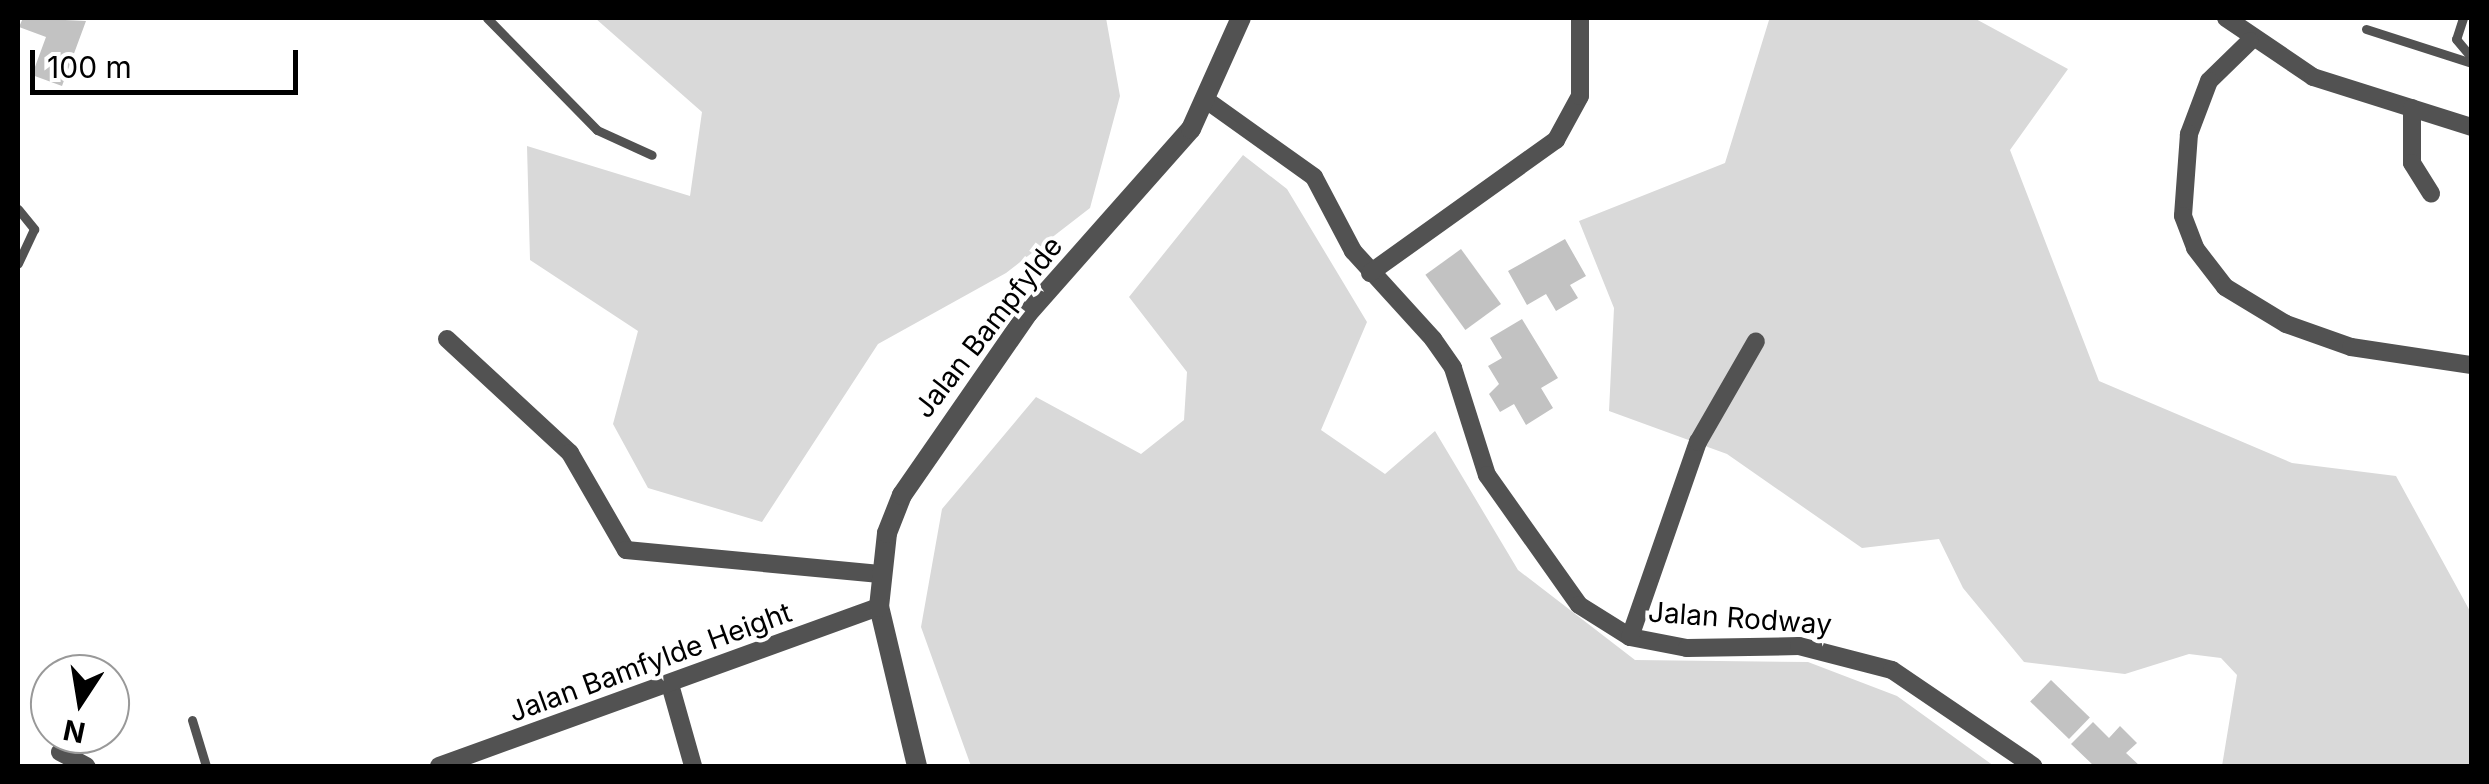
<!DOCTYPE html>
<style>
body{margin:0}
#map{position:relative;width:2489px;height:784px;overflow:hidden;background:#fff;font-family:Inter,sans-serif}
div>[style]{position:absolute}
.green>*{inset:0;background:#d9d9d9}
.building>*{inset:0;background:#c2c2c2;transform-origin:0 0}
.service>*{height:9px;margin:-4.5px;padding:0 4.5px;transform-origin:4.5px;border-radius:4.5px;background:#525252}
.minor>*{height:18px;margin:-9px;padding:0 9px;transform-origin:9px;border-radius:9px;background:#525252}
.tertiary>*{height:20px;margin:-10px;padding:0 10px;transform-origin:10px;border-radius:10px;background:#525252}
span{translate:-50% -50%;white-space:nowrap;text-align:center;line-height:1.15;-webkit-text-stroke:8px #fff;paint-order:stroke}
.street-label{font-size:28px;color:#000}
.frame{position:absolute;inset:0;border:20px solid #000;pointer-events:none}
.north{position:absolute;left:30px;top:654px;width:100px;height:100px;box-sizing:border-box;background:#fff;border:2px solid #999;border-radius:50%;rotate:192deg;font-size:28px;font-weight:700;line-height:40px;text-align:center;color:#000}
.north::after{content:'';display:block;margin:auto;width:35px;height:45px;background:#000;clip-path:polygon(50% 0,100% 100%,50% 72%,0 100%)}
.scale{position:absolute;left:30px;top:50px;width:268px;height:45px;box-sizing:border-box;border:5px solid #000;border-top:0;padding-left:12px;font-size:30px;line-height:35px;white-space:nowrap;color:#000;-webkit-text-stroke:8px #fff;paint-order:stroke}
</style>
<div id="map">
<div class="green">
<i style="clip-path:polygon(595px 18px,1106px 18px,1120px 96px,1090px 208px,1006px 273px,878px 344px,762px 522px,648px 488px,613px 424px,638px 331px,530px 260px,527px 146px,690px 196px,702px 112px)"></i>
<i style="clip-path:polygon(1974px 18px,2068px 69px,2010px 150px,2099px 381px,2292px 463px,2396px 476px,2471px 613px,2471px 766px,2222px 766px,2237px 675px,2221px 658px,2189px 654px,2125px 674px,2024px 662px,1963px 588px,1939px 539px,1862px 548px,1727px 454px,1609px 411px,1614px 308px,1579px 221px,1725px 163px,1769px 20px)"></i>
<i style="clip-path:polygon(1243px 155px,1287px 189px,1367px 322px,1321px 430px,1385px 474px,1435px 431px,1518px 570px,1635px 660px,1808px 662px,1897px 696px,1994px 766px,971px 766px,921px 627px,942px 509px,1036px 397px,1141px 454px,1184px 420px,1187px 372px,1129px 297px)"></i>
</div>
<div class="building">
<i style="clip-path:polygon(23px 18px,86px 21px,62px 86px,32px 75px,46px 37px,19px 27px)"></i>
<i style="clip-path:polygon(1565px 239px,1586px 276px,1570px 285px,1578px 298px,1556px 311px,1546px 294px,1527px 305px,1508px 271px)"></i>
<i style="left:1461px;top:249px;width:68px;height:44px;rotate:54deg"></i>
<i style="clip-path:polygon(1522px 319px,1558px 378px,1541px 388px,1553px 408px,1526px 425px,1514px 404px,1500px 412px,1489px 394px,1499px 384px,1488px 366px,1502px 358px,1490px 338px)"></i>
<i style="left:2051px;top:680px;width:54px;height:30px;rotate:44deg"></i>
<i style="clip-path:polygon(2093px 722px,2109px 738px,2120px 726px,2137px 743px,2126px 753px,2140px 766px,2094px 766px,2071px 744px)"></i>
</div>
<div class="service">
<i style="left:487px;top:18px;width:157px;rotate:45.5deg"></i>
<i style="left:597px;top:130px;width:60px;rotate:24.4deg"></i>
<i style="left:2463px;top:18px;width:22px;rotate:108deg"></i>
<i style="left:2456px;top:39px;width:25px;rotate:50deg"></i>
<i style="left:2366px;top:29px;width:111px;rotate:17.8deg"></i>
<i style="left:18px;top:209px;width:26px;rotate:51deg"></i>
<i style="left:34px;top:229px;width:38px;rotate:115deg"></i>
<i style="left:192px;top:720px;width:48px;rotate:73.1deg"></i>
</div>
<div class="minor">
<i style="left:2226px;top:18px;width:105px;rotate:34.1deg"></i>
<i style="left:2313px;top:77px;width:167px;rotate:17.5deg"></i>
<i style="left:2250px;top:41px;width:57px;rotate:135.7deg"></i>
<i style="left:2209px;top:81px;width:57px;rotate:110.7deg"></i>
<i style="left:2189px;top:134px;width:82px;rotate:94.2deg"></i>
<i style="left:2183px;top:216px;width:34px;rotate:69deg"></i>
<i style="left:2195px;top:248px;width:49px;rotate:52.4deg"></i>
<i style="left:2225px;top:287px;width:71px;rotate:31.2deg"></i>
<i style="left:2286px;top:324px;width:69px;rotate:19.5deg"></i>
<i style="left:2351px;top:347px;width:122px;rotate:8.5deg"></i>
<i style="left:1209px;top:102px;width:129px;rotate:35.5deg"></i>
<i style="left:1314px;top:177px;width:84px;rotate:62.2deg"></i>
<i style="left:1353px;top:251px;width:119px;rotate:47.7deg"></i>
<i style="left:1433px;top:339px;width:35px;rotate:55deg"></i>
<i style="left:1453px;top:368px;width:112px;rotate:72.4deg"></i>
<i style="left:1487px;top:475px;width:159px;rotate:54.7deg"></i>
<i style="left:1579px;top:605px;width:60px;rotate:32.1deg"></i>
<i style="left:1630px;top:637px;width:58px;rotate:10.9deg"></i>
<i style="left:1687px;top:648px;width:112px;rotate:-1deg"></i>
<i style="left:1799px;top:646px;width:96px;rotate:14.5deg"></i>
<i style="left:1892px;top:670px;width:171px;rotate:34.2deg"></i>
<i style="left:2412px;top:108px;width:55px;rotate:90deg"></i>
<i style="left:2412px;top:163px;width:36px;rotate:58deg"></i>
<i style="left:1370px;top:273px;width:229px;rotate:-35.6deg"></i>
<i style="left:1556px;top:140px;width:50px;rotate:-61.4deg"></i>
<i style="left:1580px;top:96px;width:78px;rotate:-90deg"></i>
<i style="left:447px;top:339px;width:168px;rotate:42.8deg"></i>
<i style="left:570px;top:453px;width:112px;rotate:60deg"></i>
<i style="left:626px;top:550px;width:255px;rotate:5.4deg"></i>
<i style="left:1630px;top:637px;width:207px;rotate:-70.8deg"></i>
<i style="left:1698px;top:442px;width:116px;rotate:-60.1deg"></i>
<i style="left:671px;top:688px;width:81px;rotate:74.2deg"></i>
<i style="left:60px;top:752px;width:30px;rotate:28deg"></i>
<i style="left:439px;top:766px;width:468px;rotate:-19.9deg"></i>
</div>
<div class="tertiary">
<i style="left:917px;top:766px;width:163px;rotate:-103.4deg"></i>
<i style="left:879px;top:607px;width:74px;rotate:-83.8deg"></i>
<i style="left:887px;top:533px;width:41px;rotate:-68.5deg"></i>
<i style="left:902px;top:495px;width:221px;rotate:-55.3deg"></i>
<i style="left:1028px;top:313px;width:246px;rotate:-48.5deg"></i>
<i style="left:1191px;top:129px;width:122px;rotate:-65.8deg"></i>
</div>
<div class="street-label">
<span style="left:988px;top:327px;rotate:-52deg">Jalan Bampfylde</span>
<span style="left:1740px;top:618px;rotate:4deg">Jalan Rodway</span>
<span style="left:650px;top:662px;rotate:-20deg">Jalan Bamfylde Height</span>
</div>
<div class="frame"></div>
<div class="north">N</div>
<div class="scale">100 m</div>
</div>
